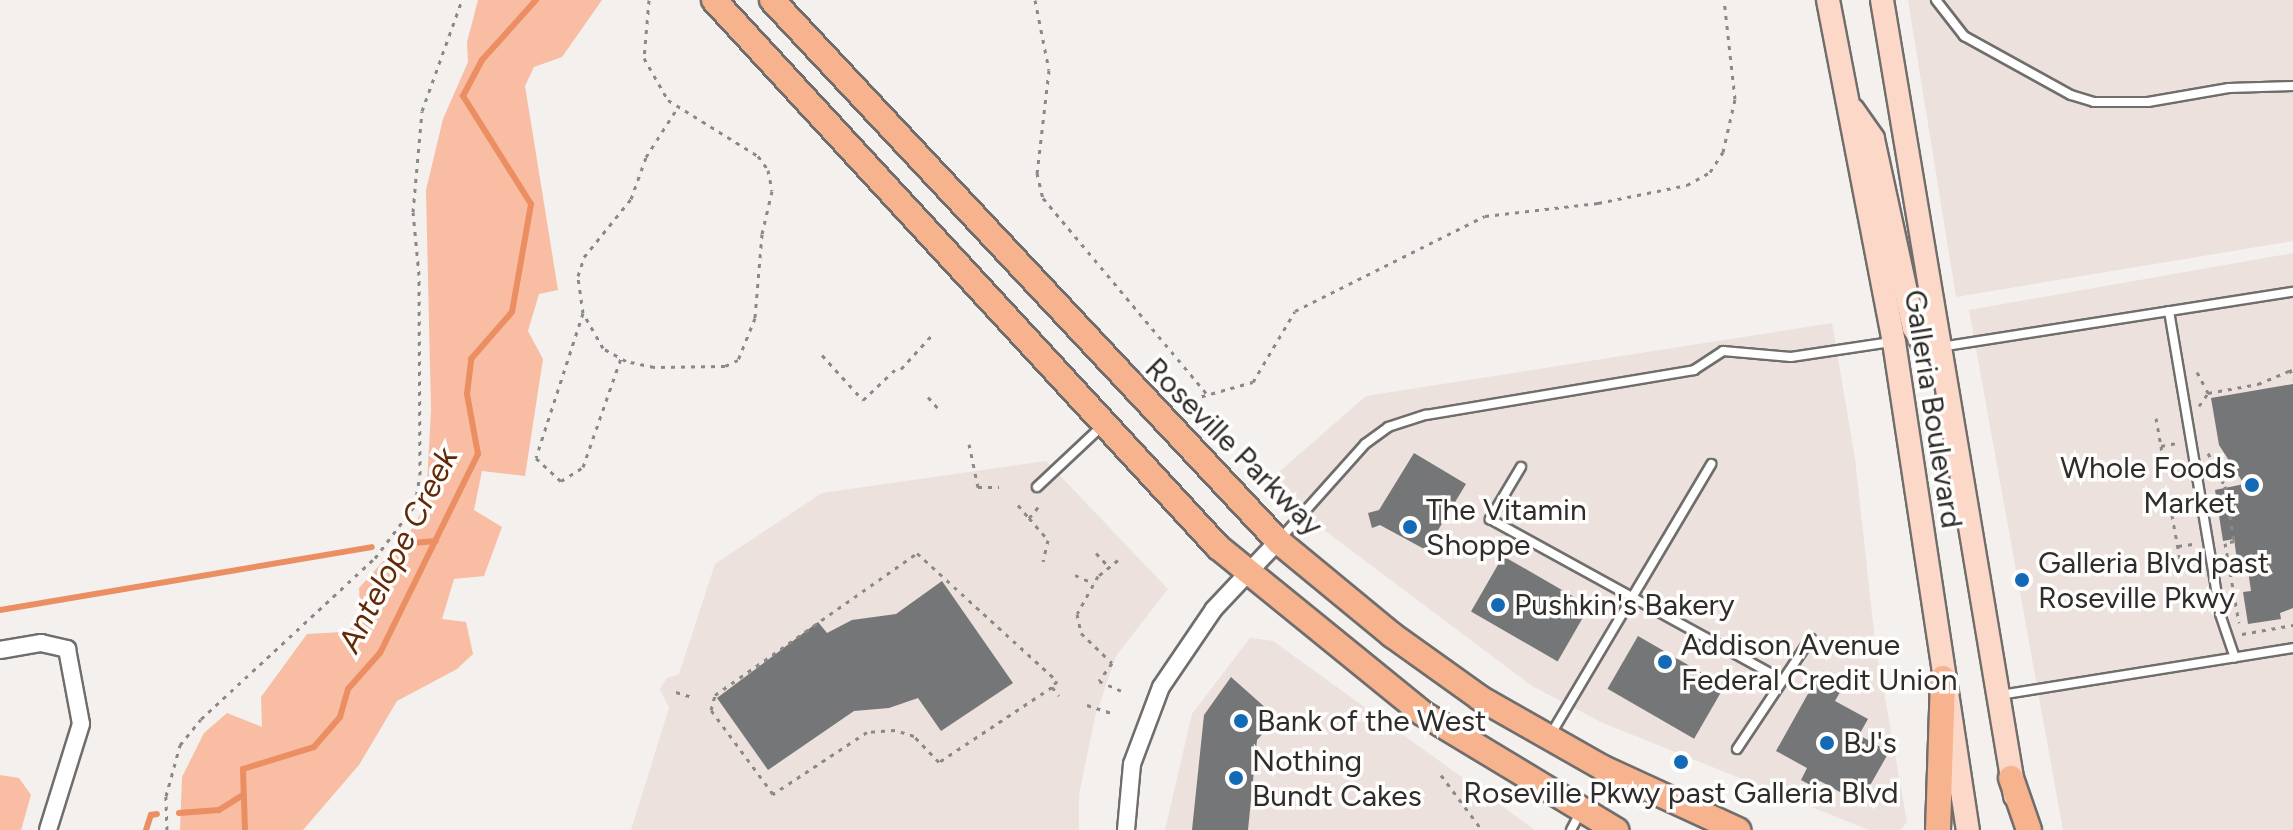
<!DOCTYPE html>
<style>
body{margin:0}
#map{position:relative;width:2293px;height:830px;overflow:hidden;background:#f3f0ee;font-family:Figtree,sans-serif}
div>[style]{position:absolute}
.built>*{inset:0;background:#ece1dc}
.green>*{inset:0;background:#f8bda2}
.stream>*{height:6px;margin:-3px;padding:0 3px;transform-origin:3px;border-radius:3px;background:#eb8f63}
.building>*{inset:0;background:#747678;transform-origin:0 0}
.path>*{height:3px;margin-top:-1.5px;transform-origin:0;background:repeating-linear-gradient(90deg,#8b8988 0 4px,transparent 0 10px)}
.roads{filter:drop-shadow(2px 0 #706e6c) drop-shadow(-2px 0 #706e6c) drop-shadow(0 2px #706e6c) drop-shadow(0 -2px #706e6c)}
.service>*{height:8px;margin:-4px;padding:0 4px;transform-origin:4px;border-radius:4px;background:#fff}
.minor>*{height:16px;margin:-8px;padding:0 8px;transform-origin:8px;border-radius:8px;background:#fff}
.secondary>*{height:22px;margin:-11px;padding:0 11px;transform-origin:11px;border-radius:11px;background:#fbd8c7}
.primary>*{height:24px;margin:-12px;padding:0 12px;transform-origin:12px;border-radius:12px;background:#f7b28e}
.dots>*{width:22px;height:22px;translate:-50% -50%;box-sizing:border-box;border:4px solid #fffefd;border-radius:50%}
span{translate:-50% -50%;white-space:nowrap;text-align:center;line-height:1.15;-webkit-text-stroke:7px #fffefd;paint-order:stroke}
.street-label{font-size:30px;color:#2e2d2c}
.poi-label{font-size:30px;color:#2e2d2c}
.right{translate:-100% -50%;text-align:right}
.left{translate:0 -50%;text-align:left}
.water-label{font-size:32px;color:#622907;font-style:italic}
</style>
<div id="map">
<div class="built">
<i style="clip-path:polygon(1908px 0,2293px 0,2293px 241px,1956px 297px)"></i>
<i style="clip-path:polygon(2293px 253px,2293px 830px,2063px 830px,1969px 310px)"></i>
<i style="clip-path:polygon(1832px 323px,1855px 459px,1875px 641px,1907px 822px,1900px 830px,1869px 830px,1603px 723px,1532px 686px,1264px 485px,1366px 396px)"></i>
<i style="clip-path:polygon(1046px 461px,1168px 589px,1116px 656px,1095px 717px,1079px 795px,1079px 830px,631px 830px,669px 708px,660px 689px,667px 678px,679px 674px,715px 564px,822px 493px)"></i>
<i style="clip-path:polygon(1250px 638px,1273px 641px,1535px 830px,1165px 830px,1192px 714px)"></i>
</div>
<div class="green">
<i style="clip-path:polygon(478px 0,602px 0,562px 57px,534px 67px,525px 86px,558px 290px,539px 294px,528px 331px,543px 359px,525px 476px,482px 471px,474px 510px,502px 527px,484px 576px,454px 579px,442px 619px,466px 622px,473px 654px,457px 669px,397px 701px,359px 765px,303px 830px,180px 830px,182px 777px,204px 733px,227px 713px,262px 727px,261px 697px,307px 634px,343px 632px,361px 623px,359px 588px,412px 529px,426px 504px,431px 410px,426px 190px,443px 119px,468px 62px,467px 42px)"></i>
<i style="clip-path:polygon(0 775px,19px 778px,31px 795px,21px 830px,0 830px)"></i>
</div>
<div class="stream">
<i style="left:401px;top:544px;width:35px;rotate:-5deg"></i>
<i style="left:0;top:610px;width:377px;rotate:-9.6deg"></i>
<i style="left:179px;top:813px;width:40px;rotate:-4.3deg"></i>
<i style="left:219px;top:810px;width:28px;rotate:-32deg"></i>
<i style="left:146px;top:830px;width:16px;rotate:-72deg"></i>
<i style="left:151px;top:815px;width:6px;rotate:-9deg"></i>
<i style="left:245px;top:830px;width:61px;rotate:-91.9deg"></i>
<i style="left:243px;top:769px;width:74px;rotate:-17.2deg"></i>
<i style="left:314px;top:747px;width:40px;rotate:-49deg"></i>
<i style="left:340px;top:717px;width:29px;rotate:-74deg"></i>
<i style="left:348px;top:689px;width:48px;rotate:-48.4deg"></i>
<i style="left:380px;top:653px;width:222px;rotate:-63.8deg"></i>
<i style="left:478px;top:454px;width:61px;rotate:-100.4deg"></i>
<i style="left:467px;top:394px;width:35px;rotate:-83deg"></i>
<i style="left:471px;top:359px;width:62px;rotate:-48.9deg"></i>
<i style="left:512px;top:312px;width:110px;rotate:-80deg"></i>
<i style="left:531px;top:204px;width:128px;rotate:-122.2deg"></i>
<i style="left:463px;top:96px;width:41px;rotate:-62.2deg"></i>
<i style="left:482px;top:60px;width:81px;rotate:-48deg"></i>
</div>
<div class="building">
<i style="clip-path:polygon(2293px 384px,2293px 608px,2280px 613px,2281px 619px,2248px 624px,2243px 592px,2251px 591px,2247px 563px,2237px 560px,2234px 539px,2223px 541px,2215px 490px,2244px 484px,2219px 445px,2211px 398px)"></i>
<i style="clip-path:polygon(1414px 453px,1466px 484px,1426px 550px,1380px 525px,1372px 528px,1368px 513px,1379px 510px)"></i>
<i style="left:1503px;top:556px;width:100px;height:64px;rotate:30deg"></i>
<i style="clip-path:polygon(942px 581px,1013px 683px,941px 731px,918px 698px,889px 708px,854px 711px,768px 770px,717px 698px,818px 622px,827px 633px,852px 620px,896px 614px)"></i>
<i style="left:1638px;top:636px;width:100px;height:61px;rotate:30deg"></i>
<i style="clip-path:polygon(1819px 674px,1843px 687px,1835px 701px,1868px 719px,1859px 735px,1889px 752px,1860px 803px,1820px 781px,1816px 788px,1801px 780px,1807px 768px,1776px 751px)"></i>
<i style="clip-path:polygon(1231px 677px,1277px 718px,1257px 740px,1248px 830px,1192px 830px,1204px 715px)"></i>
</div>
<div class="path">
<i style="left:649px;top:0;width:58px;rotate:94.9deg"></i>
<i style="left:644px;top:58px;width:48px;rotate:60.3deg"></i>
<i style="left:668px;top:100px;width:106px;rotate:31.9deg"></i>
<i style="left:758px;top:156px;width:17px;rotate:54deg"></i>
<i style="left:768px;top:170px;width:21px;rotate:79deg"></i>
<i style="left:772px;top:191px;width:44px;rotate:103.1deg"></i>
<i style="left:762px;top:234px;width:84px;rotate:94.8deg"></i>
<i style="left:755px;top:318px;width:45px;rotate:112deg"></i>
<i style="left:738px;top:360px;width:14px;rotate:155deg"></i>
<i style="left:725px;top:366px;width:71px;rotate:179.2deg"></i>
<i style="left:654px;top:367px;width:29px;rotate:-168deg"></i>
<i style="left:626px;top:361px;width:26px;rotate:-151deg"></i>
<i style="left:603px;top:348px;width:40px;rotate:-119.7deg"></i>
<i style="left:583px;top:313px;width:37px;rotate:-98deg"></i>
<i style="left:578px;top:276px;width:20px;rotate:-72deg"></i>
<i style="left:584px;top:257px;width:75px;rotate:-51deg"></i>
<i style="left:631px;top:199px;width:45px;rotate:-70.3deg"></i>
<i style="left:646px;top:157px;width:59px;rotate:-57.4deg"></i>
<i style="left:1035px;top:0;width:71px;rotate:78.7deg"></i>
<i style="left:1049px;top:70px;width:104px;rotate:96.6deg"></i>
<i style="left:1037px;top:173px;width:26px;rotate:77deg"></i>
<i style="left:1043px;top:198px;width:256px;rotate:50.1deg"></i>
<i style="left:583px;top:313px;width:152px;rotate:108deg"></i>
<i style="left:536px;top:458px;width:34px;rotate:43deg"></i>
<i style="left:561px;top:481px;width:26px;rotate:-32deg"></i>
<i style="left:583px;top:467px;width:115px;rotate:-70.8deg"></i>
<i style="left:822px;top:355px;width:61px;rotate:47.7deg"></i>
<i style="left:863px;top:400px;width:50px;rotate:-43.4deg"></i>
<i style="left:901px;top:369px;width:45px;rotate:-47.7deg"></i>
<i style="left:2290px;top:369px;width:10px;rotate:73deg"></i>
<i style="left:2197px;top:372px;width:24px;rotate:62deg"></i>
<i style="left:928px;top:397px;width:15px;rotate:48deg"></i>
<i style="left:2199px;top:406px;width:16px;rotate:-55deg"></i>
<i style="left:2208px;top:393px;width:51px;rotate:-10.2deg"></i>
<i style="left:2258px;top:384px;width:38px;rotate:-23deg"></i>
<i style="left:1183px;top:407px;width:12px;rotate:-42deg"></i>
<i style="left:1192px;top:399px;width:63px;rotate:-15.6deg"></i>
<i style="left:1253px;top:382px;width:82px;rotate:-59.4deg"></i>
<i style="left:1295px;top:311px;width:212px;rotate:-26.6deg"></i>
<i style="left:1485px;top:216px;width:114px;rotate:-6.6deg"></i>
<i style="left:1598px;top:203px;width:91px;rotate:-11.4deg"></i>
<i style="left:1687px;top:185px;width:26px;rotate:-29deg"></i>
<i style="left:1710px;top:172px;width:24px;rotate:-57deg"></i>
<i style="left:1723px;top:152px;width:54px;rotate:-77.2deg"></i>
<i style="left:1735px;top:99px;width:100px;rotate:-96.3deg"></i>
<i style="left:2156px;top:418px;width:28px;rotate:80deg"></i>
<i style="left:2161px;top:446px;width:16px;rotate:-11deg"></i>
<i style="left:969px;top:444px;width:44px;rotate:78.2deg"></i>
<i style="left:978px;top:487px;width:21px"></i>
<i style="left:2161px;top:446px;width:22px;rotate:82deg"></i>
<i style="left:2208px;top:453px;width:37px;rotate:63deg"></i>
<i style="left:2225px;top:486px;width:56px;rotate:80.7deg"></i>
<i style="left:2234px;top:541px;width:9px;rotate:167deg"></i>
<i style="left:2225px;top:543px;width:81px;rotate:80.1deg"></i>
<i style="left:1018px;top:505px;width:17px;rotate:50deg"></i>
<i style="left:1029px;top:518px;width:17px;rotate:-50deg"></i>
<i style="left:2172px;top:515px;width:51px;rotate:79.8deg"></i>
<i style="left:1029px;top:518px;width:29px;rotate:49deg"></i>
<i style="left:1048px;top:540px;width:22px;rotate:103deg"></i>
<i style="left:2178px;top:546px;width:15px;rotate:-8deg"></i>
<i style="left:1096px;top:553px;width:19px;rotate:47deg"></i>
<i style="left:1118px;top:560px;width:26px;rotate:141deg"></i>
<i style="left:1098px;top:576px;width:43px;rotate:118.9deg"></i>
<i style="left:1077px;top:614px;width:19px;rotate:78deg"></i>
<i style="left:1081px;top:633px;width:43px;rotate:44.1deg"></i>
<i style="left:1112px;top:663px;width:22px;rotate:126deg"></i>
<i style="left:1099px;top:681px;width:27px;rotate:24deg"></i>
<i style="left:1075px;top:575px;width:20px;rotate:24deg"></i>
<i style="left:2242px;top:634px;width:52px;rotate:-10deg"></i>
<i style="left:1052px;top:687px;width:136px;rotate:146.4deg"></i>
<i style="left:939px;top:762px;width:36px;rotate:-134deg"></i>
<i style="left:914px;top:736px;width:20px;rotate:-162deg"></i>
<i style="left:895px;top:730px;width:28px;rotate:176deg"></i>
<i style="left:867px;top:732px;width:113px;rotate:146.6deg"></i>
<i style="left:773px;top:794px;width:104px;rotate:-126.4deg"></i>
<i style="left:711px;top:710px;width:16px;rotate:-75deg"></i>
<i style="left:715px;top:695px;width:247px;rotate:-35.1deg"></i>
<i style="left:917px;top:553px;width:190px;rotate:42.4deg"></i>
<i style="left:1057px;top:681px;width:8px;rotate:130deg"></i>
<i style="left:1052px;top:687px;width:11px;rotate:52deg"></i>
<i style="left:676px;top:692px;width:17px;rotate:17deg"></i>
<i style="left:1087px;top:705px;width:29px;rotate:18deg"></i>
<i style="left:1441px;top:775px;width:69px;rotate:53.3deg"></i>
<i style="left:167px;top:830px;width:34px;rotate:-92deg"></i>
<i style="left:166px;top:796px;width:53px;rotate:-74.6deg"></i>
<i style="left:180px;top:745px;width:33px;rotate:-51deg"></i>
<i style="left:201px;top:719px;width:237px;rotate:-42.8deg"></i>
<i style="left:375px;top:558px;width:66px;rotate:-53deg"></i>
<i style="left:415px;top:505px;width:30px;rotate:-81deg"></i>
<i style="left:420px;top:475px;width:200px;rotate:-90.3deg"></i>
<i style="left:419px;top:275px;width:63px;rotate:-95.4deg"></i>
<i style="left:413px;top:212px;width:101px;rotate:-84.9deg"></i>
<i style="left:422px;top:111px;width:118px;rotate:-70.2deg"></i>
</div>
<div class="roads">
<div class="service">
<i style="left:1936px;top:0;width:46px;rotate:52.1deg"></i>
<i style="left:1964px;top:36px;width:122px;rotate:28.9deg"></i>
<i style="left:2071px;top:95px;width:24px;rotate:17deg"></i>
<i style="left:2094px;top:102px;width:54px"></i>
<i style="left:2148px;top:102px;width:82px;rotate:-9.8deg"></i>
<i style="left:2229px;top:88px;width:64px;rotate:-1.8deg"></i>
<i style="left:2169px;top:311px;width:307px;rotate:80.4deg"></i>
<i style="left:2220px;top:614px;width:46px;rotate:71.2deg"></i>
<i style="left:1940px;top:347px;width:357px;rotate:-8.9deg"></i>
<i style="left:1521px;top:467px;width:61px;rotate:120.8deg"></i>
<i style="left:1490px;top:519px;width:334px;rotate:28.8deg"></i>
<i style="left:1037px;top:487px;width:91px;rotate:-43.2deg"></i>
<i style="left:1281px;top:538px;width:126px;rotate:-48.2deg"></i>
<i style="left:1365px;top:444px;width:29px;rotate:-36deg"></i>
<i style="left:1388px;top:427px;width:40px;rotate:-18deg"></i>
<i style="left:1426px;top:415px;width:272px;rotate:-9.5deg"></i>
<i style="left:1694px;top:370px;width:35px;rotate:-33deg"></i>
<i style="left:1723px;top:351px;width:68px;rotate:5deg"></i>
<i style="left:1791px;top:357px;width:101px;rotate:-8.5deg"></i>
<i style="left:2000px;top:695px;width:297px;rotate:-9.1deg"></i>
<i style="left:1551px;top:734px;width:314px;rotate:-59.3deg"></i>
<i style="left:1737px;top:749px;width:133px;rotate:-56.3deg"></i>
<i style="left:1571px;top:830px;width:19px;rotate:-62deg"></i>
</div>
<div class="minor">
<i style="left:0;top:650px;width:42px;rotate:-9.7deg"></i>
<i style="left:41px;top:643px;width:27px;rotate:13deg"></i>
<i style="left:67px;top:649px;width:76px;rotate:79.4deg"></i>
<i style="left:81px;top:724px;width:111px;rotate:107.3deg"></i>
<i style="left:1126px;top:830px;width:66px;rotate:-84.8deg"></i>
<i style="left:1132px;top:764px;width:82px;rotate:-69.4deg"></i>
<i style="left:1161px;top:687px;width:94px;rotate:-55.8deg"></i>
<i style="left:1214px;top:609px;width:93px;rotate:-46.7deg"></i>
</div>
<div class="secondary">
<i style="left:1828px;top:0;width:348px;rotate:79.1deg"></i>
<i style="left:1894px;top:342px;width:494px;rotate:81.4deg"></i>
<i style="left:1882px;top:0;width:807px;rotate:80.51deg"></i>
<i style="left:1853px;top:110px;width:35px;rotate:55deg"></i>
<i style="left:1873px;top:139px;width:193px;rotate:77.8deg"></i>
<i style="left:1914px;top:328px;width:16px;rotate:60deg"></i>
<i style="left:1922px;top:342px;width:18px;rotate:16deg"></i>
</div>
<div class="primary">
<i style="left:714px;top:0;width:744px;rotate:47.34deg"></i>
<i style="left:1218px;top:547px;width:263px;rotate:39.1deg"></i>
<i style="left:1422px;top:713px;width:227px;rotate:31.1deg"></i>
<i style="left:772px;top:0;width:741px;rotate:46.91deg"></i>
<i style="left:1278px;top:541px;width:148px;rotate:39.5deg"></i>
<i style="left:1392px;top:635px;width:108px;rotate:35.6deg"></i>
<i style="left:1480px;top:698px;width:142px;rotate:29.6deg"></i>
<i style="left:1603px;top:768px;width:149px;rotate:24.7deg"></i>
<i style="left:2011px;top:778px;width:55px;rotate:70.9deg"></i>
<i style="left:1938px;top:830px;width:152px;rotate:-88.1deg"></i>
</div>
</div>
<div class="dots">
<i style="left:2252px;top:485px;background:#136bb8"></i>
<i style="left:1410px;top:527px;background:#136bb8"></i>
<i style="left:2022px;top:580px;background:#136bb8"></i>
<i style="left:1498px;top:605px;background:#136bb8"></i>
<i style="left:1665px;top:662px;background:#136bb8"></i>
<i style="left:1241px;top:721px;background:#136bb8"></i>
<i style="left:1827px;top:743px;background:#136bb8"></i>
<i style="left:1681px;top:762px;background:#136bb8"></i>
<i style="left:1236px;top:778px;background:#136bb8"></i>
</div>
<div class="street-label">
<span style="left:1933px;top:409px;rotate:81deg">Galleria Boulevard</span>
<span style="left:1234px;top:447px;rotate:45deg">Roseville Parkway</span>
</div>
<div class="poi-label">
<span class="right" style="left:2236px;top:485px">Whole Foods<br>Market</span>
<span class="left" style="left:1426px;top:527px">The Vitamin<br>Shoppe</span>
<span class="left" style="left:2038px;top:580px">Galleria Blvd past<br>Roseville Pkwy</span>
<span class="left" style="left:1514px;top:605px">Pushkin's Bakery</span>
<span class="left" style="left:1681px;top:662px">Addison Avenue<br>Federal Credit Union</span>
<span class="left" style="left:1257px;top:721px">Bank of the West</span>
<span class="left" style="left:1843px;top:743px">BJ's</span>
<span class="left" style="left:1252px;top:778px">Nothing<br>Bundt Cakes</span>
<span style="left:1681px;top:793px">Roseville Pkwy past Galleria Blvd</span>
</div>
<div class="water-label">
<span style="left:398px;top:550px;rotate:-63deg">Antelope Creek</span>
</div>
</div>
